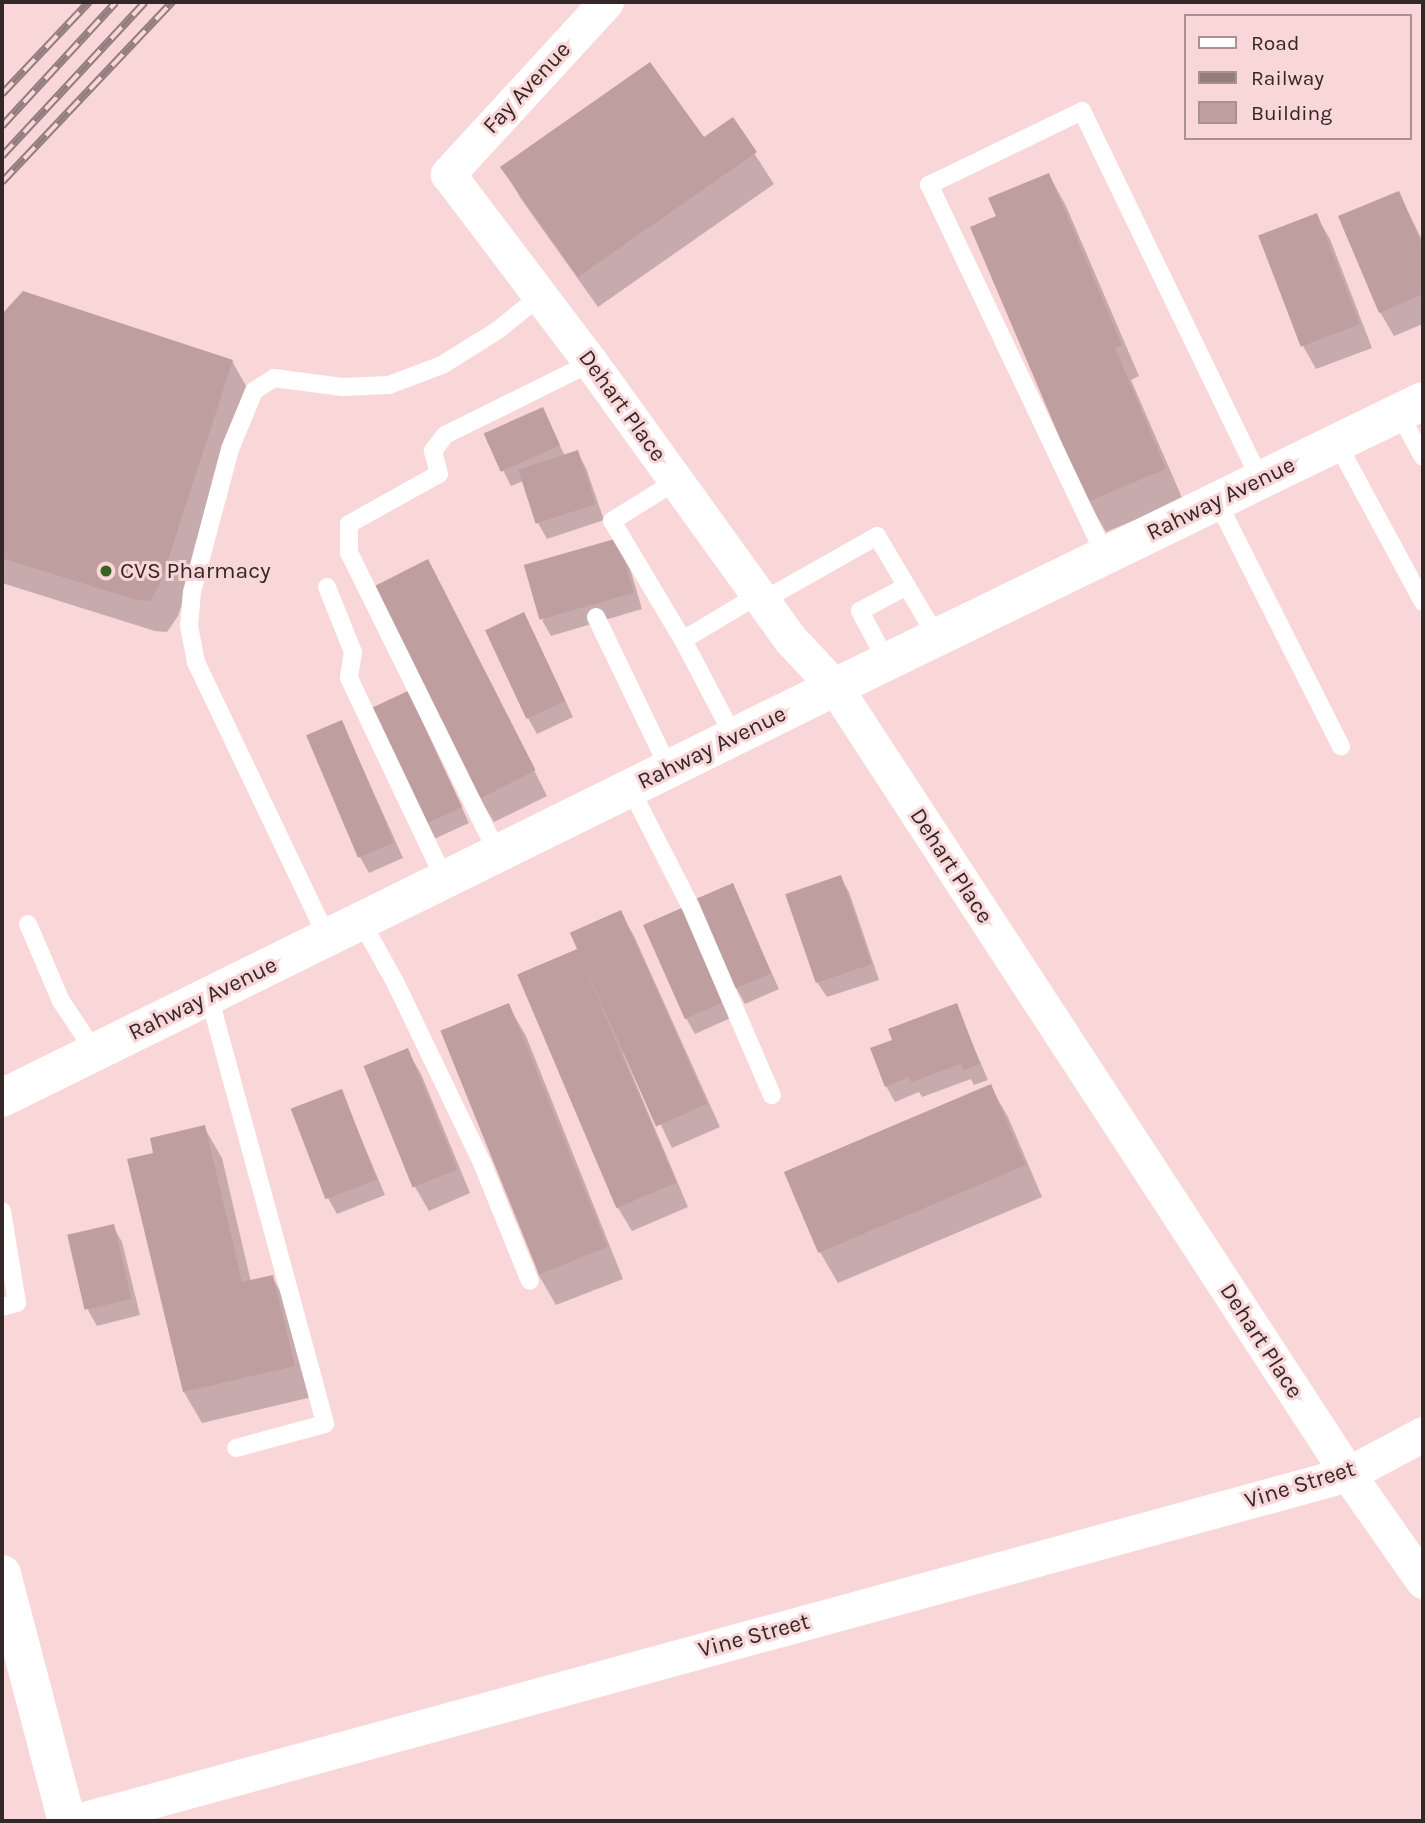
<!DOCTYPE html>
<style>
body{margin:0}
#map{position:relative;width:1425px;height:1823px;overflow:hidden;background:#f9d6d7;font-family:Karla,sans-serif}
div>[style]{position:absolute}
.shadow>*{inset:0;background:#0003}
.building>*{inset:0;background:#bf9e9f;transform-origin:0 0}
.service>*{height:18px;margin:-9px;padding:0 9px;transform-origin:9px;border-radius:9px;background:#fff}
.minor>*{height:35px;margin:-17.5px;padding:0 17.5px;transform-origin:17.5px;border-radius:17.5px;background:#fff}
.secondary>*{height:38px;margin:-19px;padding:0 19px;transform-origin:19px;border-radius:19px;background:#fff}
.rail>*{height:8px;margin-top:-4px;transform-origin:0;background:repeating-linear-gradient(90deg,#f9d6d7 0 16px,#947d7d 0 32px);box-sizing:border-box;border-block:2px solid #947d7d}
.dots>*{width:19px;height:19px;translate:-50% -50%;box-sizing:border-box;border:4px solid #f9d6d7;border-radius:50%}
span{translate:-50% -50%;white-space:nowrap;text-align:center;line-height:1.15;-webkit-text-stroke:6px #f9d6d7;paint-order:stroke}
.street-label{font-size:23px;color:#342727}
.poi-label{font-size:23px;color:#342727}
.left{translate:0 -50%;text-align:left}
.frame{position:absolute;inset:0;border:4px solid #342727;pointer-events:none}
.legend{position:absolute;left:1184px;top:14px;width:228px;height:126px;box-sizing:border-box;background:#f9d6d7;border:2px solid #aa9091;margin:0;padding:9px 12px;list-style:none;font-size:21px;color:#342727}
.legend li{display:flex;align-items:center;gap:14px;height:35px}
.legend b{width:35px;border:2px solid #aa9091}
</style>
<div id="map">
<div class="shadow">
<i style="clip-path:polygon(732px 119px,774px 184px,598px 307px,521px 199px,503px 168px,704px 140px)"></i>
<i style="clip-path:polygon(1049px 175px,1066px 206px,1139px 376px,1131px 380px,1183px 500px,1106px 532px,1088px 501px)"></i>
<i style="clip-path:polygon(1399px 193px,1423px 242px,1423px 324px,1394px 336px,1380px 312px)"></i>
<i style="clip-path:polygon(1316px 215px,1330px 239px,1372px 348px,1316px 369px,1303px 346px,1260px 237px)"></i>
<i style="clip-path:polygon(24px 293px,232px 361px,250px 393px,178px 616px,167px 632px,155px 631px,2px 583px,2px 317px)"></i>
<i style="clip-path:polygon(542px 409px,565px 456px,577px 452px,586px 468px,604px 520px,547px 539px,538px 523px,523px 481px,511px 486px,485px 434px)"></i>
<i style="clip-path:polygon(626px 555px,642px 609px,551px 636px,542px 620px)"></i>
<i style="clip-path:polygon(441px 585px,547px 796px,494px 822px,480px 799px)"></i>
<i style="clip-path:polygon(532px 630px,573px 717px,537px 734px,528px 718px)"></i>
<i style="clip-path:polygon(416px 709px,469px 823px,434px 839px,425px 824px)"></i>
<i style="clip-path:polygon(342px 722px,403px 858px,369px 873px,360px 857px)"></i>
<i style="clip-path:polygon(840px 877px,849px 892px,879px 980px,827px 997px,817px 982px,787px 894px)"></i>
<i style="clip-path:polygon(732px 885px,779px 989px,745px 1004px,736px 988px)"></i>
<i style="clip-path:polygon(685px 908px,735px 1016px,695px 1034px,686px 1018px)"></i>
<i style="clip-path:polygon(620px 912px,634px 936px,720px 1127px,672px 1148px,626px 1052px,623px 1053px,688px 1207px,632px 1231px,618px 1208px,519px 974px,580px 949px)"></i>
<i style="clip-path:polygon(508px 1005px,526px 1036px,623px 1279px,556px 1305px,538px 1274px)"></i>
<i style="clip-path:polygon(956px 1005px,988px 1080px,974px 1085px,971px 1079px,922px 1097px,919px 1092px,895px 1102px,886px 1086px)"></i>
<i style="clip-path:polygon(407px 1050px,421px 1074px,470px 1193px,429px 1211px,415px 1187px)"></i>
<i style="clip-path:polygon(990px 1086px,1008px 1117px,1042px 1197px,838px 1283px,820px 1252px)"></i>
<i style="clip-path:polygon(341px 1091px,385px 1195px,337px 1214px,328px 1198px)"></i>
<i style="clip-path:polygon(204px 1127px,222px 1158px,251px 1282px,272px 1277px,290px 1308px,312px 1397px,202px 1423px,184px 1392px,129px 1160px,156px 1154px)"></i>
<i style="clip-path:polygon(113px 1226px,122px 1242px,140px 1315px,97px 1326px,88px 1310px)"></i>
</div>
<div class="building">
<i style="clip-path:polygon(650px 62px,704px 137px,733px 117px,757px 152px,578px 277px,500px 167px)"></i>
<i style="clip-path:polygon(1049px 173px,1122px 345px,1115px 348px,1166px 469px,1087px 502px,970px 227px,996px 216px,988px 198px)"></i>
<i style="clip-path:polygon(1399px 191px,1423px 247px,1423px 294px,1379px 313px,1338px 216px)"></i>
<i style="left:1317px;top:213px;width:119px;height:63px;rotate:69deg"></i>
<i style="clip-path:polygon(23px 291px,233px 360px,160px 584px,150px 601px,136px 600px,2px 558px,2px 314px)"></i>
<i style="left:543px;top:407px;width:42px;height:65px;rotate:66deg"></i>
<i style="left:578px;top:450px;width:57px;height:63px;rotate:72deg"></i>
<i style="left:618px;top:538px;width:57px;height:98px;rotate:74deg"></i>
<i style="left:428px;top:559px;width:237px;height:63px;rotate:63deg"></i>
<i style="left:524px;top:612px;width:98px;height:43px;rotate:65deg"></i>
<i style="left:408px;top:691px;width:128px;height:42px;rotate:65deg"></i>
<i style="left:342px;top:720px;width:133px;height:39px;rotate:67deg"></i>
<i style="left:841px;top:875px;width:94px;height:59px;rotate:71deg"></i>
<i style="left:733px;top:883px;width:98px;height:40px;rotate:67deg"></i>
<i style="left:686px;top:906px;width:103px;height:47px;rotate:66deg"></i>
<i style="left:621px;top:910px;width:212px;height:56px;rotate:66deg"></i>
<i style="left:577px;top:949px;width:254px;height:65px;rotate:67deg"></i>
<i style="left:509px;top:1003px;width:263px;height:74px;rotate:68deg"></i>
<i style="clip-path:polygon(957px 1003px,980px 1064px,963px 1070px,961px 1064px,911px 1082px,909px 1077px,885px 1087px,870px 1048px,892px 1040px,888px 1029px)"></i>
<i style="left:408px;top:1048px;width:131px;height:48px;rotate:68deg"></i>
<i style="left:991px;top:1084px;width:88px;height:225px;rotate:67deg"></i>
<i style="left:342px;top:1089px;width:97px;height:55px;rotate:69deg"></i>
<i style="clip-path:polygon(205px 1125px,242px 1282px,273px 1275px,295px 1366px,183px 1392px,127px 1159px,153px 1153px,150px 1138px)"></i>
<i style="left:114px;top:1224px;width:77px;height:48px;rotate:77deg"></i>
</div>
<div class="service">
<i style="left:1399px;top:413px;width:50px;rotate:61.4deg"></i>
<i style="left:1337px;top:443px;width:181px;rotate:61.6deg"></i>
<i style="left:676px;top:481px;width:75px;rotate:148deg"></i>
<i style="left:612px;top:521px;width:139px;rotate:59.2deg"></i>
<i style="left:683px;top:640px;width:110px;rotate:62.3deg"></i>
<i style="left:1217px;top:501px;width:275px;rotate:63.2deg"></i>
<i style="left:1105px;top:555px;width:410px;rotate:-115.4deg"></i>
<i style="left:929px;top:185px;width:170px;rotate:-25.8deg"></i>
<i style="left:1082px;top:111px;width:410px;rotate:64.2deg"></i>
<i style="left:327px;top:587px;width:70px;rotate:68.2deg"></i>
<i style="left:353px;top:652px;width:26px;rotate:99deg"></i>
<i style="left:349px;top:678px;width:224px;rotate:64.6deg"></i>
<i style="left:764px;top:600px;width:130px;rotate:-29.5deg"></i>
<i style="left:877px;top:536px;width:117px;rotate:59.3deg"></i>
<i style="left:596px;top:617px;width:169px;rotate:64.3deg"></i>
<i style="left:683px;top:640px;width:90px;rotate:-30.9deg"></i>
<i style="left:887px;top:662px;width:58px;rotate:-117.9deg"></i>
<i style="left:860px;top:611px;width:53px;rotate:-28deg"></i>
<i style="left:630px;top:788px;width:131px;rotate:62.9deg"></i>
<i style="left:690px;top:905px;width:207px;rotate:66.7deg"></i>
<i style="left:498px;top:854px;width:336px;rotate:-116.3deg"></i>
<i style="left:349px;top:553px;width:29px;rotate:-90deg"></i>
<i style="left:349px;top:524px;width:103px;rotate:-29.1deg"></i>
<i style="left:439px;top:474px;width:24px;rotate:-105deg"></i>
<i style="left:433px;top:451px;width:20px;rotate:-53deg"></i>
<i style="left:445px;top:435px;width:163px;rotate:-26.3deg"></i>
<i style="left:361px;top:921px;width:70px;rotate:60.9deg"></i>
<i style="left:395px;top:982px;width:201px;rotate:64.3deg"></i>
<i style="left:482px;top:1163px;width:127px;rotate:67.9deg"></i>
<i style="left:28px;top:924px;width:84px;rotate:66.8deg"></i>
<i style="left:61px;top:1001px;width:61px;rotate:56.3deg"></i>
<i style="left:327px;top:937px;width:305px;rotate:-115.5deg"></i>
<i style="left:196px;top:662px;width:37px;rotate:-101deg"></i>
<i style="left:189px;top:626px;width:34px;rotate:-85deg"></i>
<i style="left:192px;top:592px;width:148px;rotate:-75.1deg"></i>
<i style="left:230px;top:449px;width:63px;rotate:-67.5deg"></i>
<i style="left:254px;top:391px;width:24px;rotate:-33deg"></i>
<i style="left:274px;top:378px;width:69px;rotate:7.5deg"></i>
<i style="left:342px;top:387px;width:47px;rotate:-2.4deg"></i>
<i style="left:389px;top:385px;width:57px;rotate:-20.7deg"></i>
<i style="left:442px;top:365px;width:66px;rotate:-32deg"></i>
<i style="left:498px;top:330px;width:54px;rotate:-39deg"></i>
<i style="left:209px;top:996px;width:443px;rotate:74.8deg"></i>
<i style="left:325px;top:1424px;width:92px;rotate:164.9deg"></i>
<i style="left:2px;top:1211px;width:93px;rotate:80.7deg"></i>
<i style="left:17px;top:1303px;width:16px;rotate:165deg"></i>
</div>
<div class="minor">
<i style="left:606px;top:2px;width:234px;rotate:132.6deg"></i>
<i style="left:448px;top:174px;width:237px;rotate:52.9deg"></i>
<i style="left:591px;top:363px;width:342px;rotate:54.2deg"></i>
<i style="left:791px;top:640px;width:64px;rotate:46.9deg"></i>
<i style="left:835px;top:687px;width:939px;rotate:56.9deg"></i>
<i style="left:1348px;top:1474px;width:131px;rotate:55deg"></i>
<i style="left:78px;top:1821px;width:1317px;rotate:-15.28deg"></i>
<i style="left:1348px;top:1474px;width:85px;rotate:-28.1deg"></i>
</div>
<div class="secondary">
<i style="left:2px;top:1098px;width:929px;rotate:-26.26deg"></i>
<i style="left:835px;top:687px;width:654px;rotate:-25.94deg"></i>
<i style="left:2px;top:1574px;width:255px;rotate:75.3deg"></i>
</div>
<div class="rail">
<i style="left:2px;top:94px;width:127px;rotate:-46.6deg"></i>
<i style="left:2px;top:126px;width:168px;rotate:-47.4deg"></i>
<i style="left:2px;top:156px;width:210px;rotate:-47.1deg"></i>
<i style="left:2px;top:182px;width:248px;rotate:-46.6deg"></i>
</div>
<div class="dots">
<i style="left:106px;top:571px;background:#376422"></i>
</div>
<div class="street-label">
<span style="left:527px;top:88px;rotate:-47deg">Fay Avenue</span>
<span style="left:622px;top:406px;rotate:54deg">Dehart Place</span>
<span style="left:1221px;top:499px;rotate:-26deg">Rahway Avenue</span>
<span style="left:712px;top:748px;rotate:-26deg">Rahway Avenue</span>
<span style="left:951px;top:866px;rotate:57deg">Dehart Place</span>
<span style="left:203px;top:999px;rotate:-26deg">Rahway Avenue</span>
<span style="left:1261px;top:1341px;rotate:57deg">Dehart Place</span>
<span style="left:1300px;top:1485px;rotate:-17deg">Vine Street</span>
<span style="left:754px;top:1636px;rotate:-15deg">Vine Street</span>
</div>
<div class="poi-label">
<span class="left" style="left:120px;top:571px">CVS Pharmacy</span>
</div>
<div class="frame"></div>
<ul class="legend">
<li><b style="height:9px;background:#fff"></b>Road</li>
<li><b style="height:9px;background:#947d7d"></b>Railway</li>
<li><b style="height:19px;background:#bf9e9f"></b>Building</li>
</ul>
</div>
